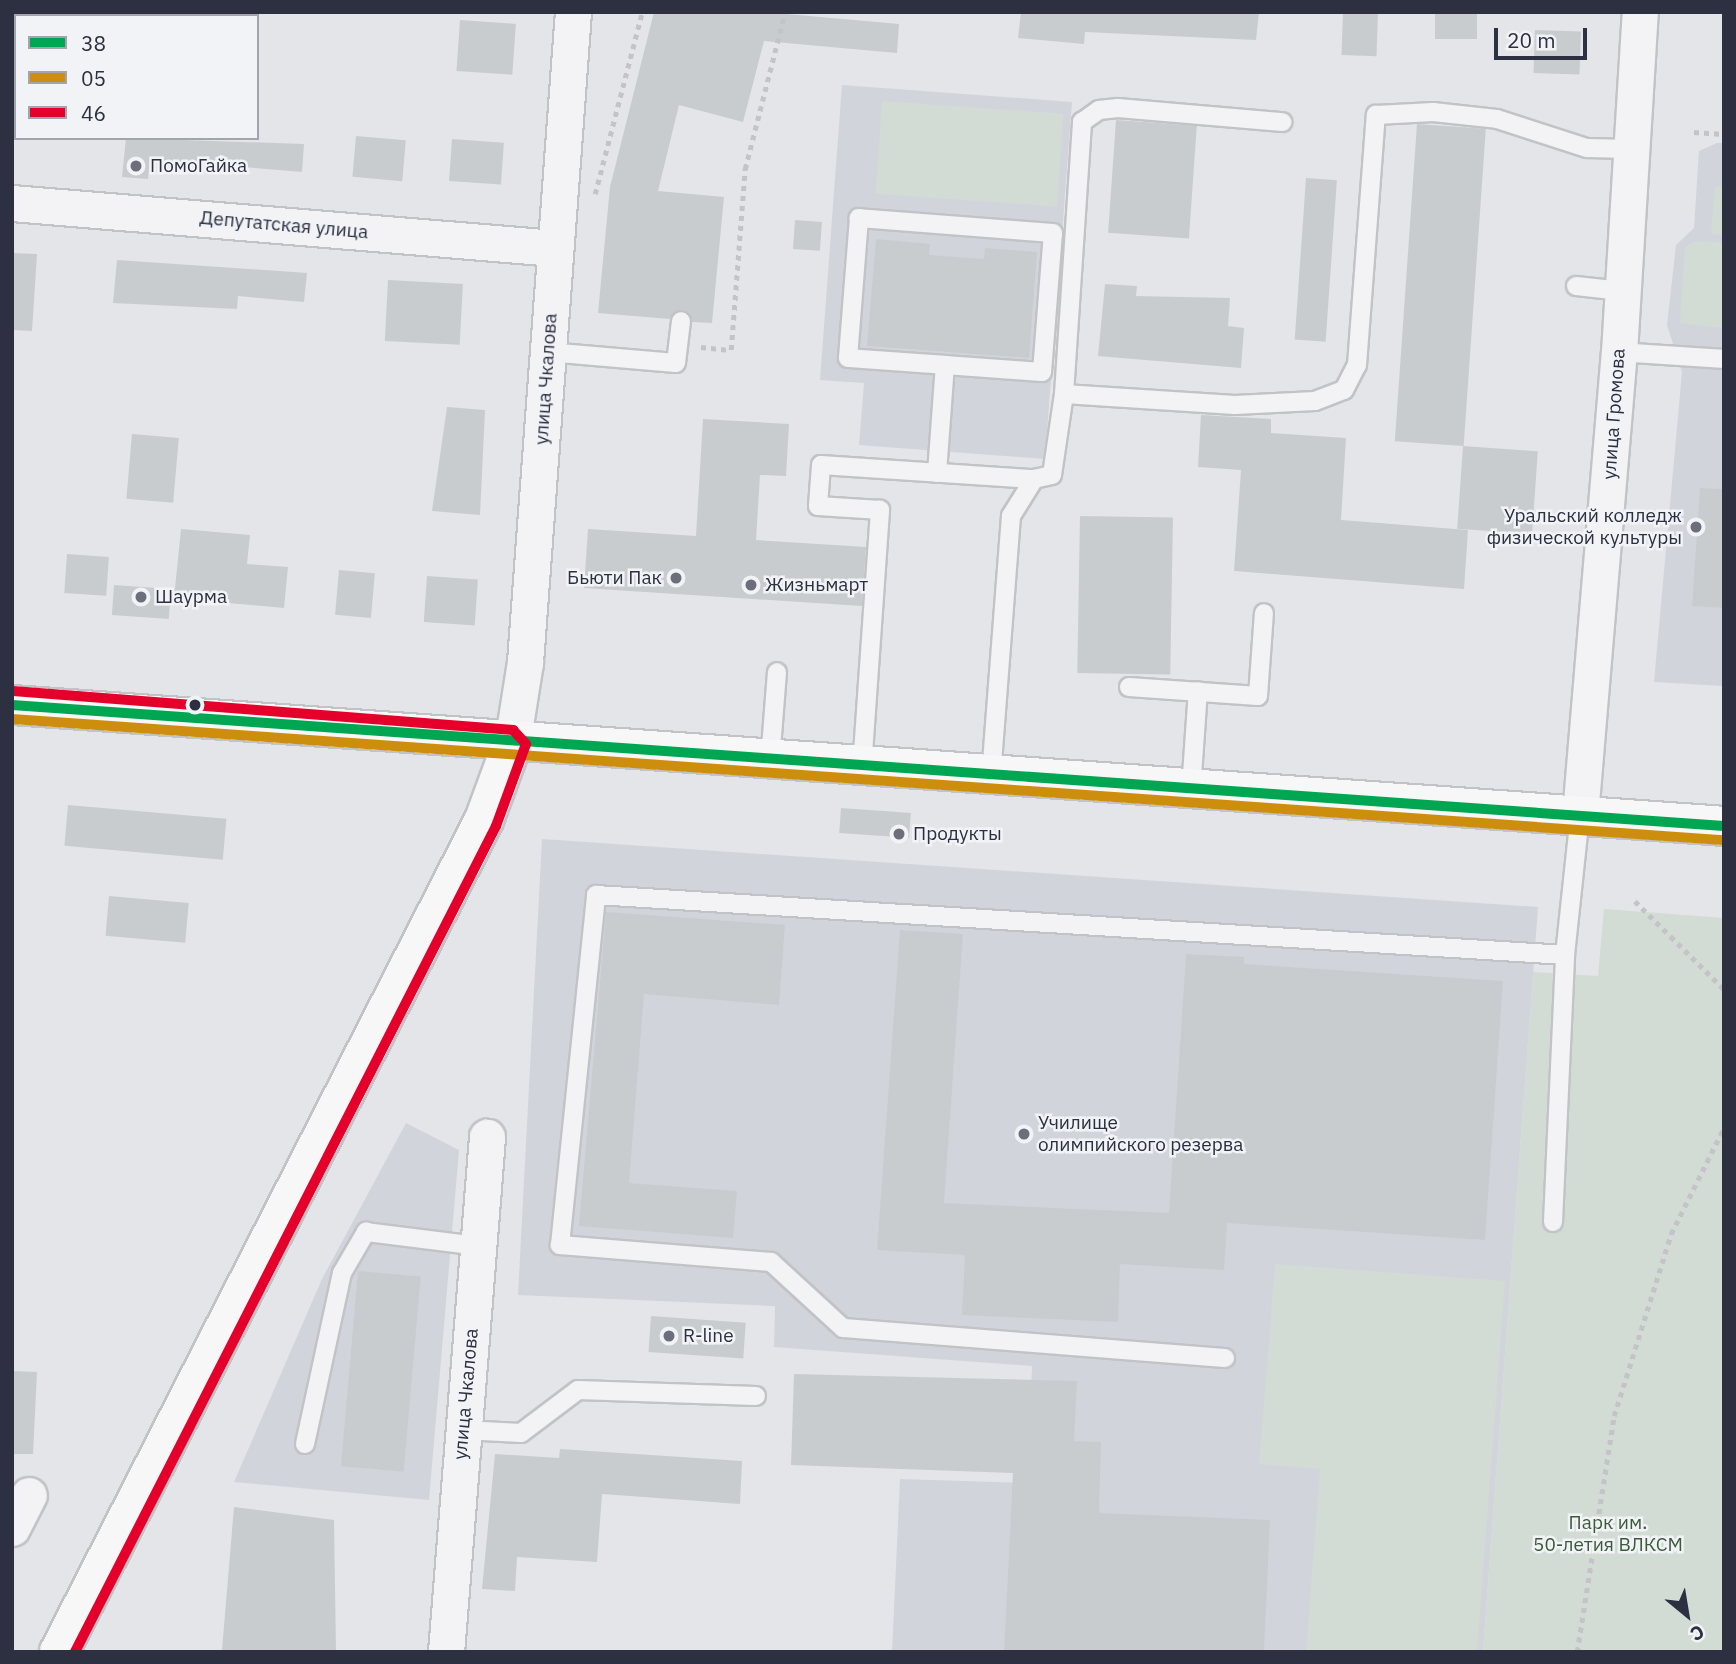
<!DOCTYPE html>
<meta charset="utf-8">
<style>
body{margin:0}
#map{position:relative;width:1736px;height:1664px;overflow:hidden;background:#e3e5e8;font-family:"IBM Plex Sans",sans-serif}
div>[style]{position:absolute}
.built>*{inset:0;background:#d2d4db}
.green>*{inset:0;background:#d2dbd4;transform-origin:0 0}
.building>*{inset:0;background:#c9cccf;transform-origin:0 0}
.path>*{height:4.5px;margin-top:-2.25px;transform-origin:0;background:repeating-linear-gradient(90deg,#c3c3c8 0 5px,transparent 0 10px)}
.roads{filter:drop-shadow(2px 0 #c2c3c6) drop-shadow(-2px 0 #c2c3c6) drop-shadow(0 2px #c2c3c6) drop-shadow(0 -2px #c2c3c6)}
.lane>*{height:18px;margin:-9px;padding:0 9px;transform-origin:9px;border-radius:9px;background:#f3f3f5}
.street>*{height:35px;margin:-17.5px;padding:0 17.5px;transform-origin:17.5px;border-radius:17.5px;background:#f3f3f5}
.secondary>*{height:38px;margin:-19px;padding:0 19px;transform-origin:19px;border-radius:19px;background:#f7f7f7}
.bus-1>*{height:10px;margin:-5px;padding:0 5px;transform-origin:5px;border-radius:5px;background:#00a651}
.bus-2>*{height:10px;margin:-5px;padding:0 5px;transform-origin:5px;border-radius:5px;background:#ce8e0d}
.bus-3>*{height:10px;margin:-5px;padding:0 5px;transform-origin:5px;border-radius:5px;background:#e4002b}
.dots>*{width:19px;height:19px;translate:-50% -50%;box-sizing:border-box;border:4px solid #f2f3f7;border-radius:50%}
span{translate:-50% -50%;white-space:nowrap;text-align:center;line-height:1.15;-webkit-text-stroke:5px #f2f3f7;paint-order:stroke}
.poi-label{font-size:19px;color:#2c3040}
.left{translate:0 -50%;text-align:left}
.right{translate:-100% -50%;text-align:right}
.street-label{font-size:19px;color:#2c3040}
.park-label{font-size:19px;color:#3b5b3a}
.frame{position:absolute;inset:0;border:14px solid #2c3040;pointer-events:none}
.legend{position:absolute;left:14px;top:14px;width:245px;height:126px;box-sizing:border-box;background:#f2f3f7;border:2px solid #a3a5ae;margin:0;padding:9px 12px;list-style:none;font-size:21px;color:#2c3040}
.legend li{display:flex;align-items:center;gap:14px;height:35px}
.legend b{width:35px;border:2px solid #a3a5ae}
.north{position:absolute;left:1652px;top:1580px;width:70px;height:70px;-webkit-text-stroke:5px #f2f3f7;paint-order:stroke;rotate:150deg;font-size:19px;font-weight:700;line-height:28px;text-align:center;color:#2c3040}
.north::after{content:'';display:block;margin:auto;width:24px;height:32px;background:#2c3040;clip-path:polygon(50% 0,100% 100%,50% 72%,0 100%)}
.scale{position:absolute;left:1494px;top:28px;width:93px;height:32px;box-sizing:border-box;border:4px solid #2c3040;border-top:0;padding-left:9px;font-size:21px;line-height:24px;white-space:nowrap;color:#2c3040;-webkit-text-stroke:5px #f2f3f7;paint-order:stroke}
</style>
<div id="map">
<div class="built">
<i style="clip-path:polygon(842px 85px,1072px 102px,1045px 459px,859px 445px,864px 383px,820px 380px)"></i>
<i style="clip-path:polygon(1717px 143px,1724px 143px,1724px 686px,1654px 682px,1682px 372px,1667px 325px,1676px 245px,1694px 228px,1699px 151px)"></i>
<i style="clip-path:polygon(542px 839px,1538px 907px,1483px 1652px,892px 1652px,900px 1479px,1028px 1483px,1032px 1366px,774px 1347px,775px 1306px,518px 1295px)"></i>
<i style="clip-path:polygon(406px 1123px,459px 1150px,429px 1500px,234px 1482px,322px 1279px)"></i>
</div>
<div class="green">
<i style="left:882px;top:101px;width:182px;height:93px;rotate:4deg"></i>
<i style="clip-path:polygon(1715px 187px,1724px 187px,1724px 235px,1711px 234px)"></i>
<i style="clip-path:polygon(1695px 241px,1724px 243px,1724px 328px,1680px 323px,1685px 247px)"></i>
<i style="clip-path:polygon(1604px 909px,1724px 918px,1724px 1652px,1483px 1652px,1533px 972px,1598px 976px)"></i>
<i style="clip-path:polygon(1275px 1264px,1505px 1281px,1477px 1652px,1306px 1652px,1320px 1469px,1259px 1464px)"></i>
</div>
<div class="building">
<i style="clip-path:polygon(654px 12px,764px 12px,899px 24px,897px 53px,764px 41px,743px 122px,679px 105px,658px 191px,724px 197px,712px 323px,692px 322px,682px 310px,670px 319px,598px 313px,610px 187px)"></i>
<i style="clip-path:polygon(1021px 12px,1259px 12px,1256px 40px,1085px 32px,1084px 44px,1018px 38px)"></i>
<i style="left:1343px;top:12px;width:35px;height:43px;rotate:2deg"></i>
<i style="left:1435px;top:12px;width:42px;height:27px"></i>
<i style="left:460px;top:20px;width:56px;height:51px;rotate:4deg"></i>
<i style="left:1535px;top:30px;width:46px;height:43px;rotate:2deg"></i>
<i style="left:1116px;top:120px;width:81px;height:113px;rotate:4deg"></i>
<i style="left:1417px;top:124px;width:69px;height:318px;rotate:4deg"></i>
<i style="left:356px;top:136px;width:50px;height:41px;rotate:5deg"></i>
<i style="clip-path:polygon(126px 138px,304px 144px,302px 172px,150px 159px,148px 179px,122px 177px)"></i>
<i style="left:452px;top:139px;width:52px;height:42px;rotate:4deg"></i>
<i style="left:1306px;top:178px;width:31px;height:162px;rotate:4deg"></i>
<i style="left:795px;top:220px;width:27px;height:29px;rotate:4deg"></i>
<i style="clip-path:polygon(876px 239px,930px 244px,929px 255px,984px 259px,985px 248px,1037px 252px,1029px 358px,867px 346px)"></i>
<i style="clip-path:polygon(12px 253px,37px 254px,32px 331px,12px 330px)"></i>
<i style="clip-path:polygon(117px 260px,307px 273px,304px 302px,238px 296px,237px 309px,113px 303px)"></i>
<i style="left:388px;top:280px;width:75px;height:61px;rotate:3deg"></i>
<i style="clip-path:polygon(1105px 284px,1137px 286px,1136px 296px,1230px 298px,1228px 326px,1244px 328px,1241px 368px,1098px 356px)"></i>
<i style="clip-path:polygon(447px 407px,485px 410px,480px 515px,432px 511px)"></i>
<i style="clip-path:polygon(1201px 415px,1271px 419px,1271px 433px,1346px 438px,1341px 520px,1468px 530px,1464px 589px,1234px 571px,1241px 470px,1198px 467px)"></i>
<i style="clip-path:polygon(703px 419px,789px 424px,786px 476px,760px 475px,756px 540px,866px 547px,862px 606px,584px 588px,588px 529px,696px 536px)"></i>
<i style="left:132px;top:434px;width:47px;height:65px;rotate:5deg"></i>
<i style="left:1463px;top:446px;width:75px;height:83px;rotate:4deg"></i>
<i style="clip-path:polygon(1700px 488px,1724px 489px,1724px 608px,1692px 606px)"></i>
<i style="left:1080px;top:516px;width:93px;height:157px;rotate:1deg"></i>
<i style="clip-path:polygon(181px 529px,250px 535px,247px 564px,288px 567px,284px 608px,174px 598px)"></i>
<i style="left:67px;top:554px;width:42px;height:39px;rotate:4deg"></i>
<i style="left:339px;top:570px;width:36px;height:45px;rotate:5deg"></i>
<i style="left:427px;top:576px;width:51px;height:46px;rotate:4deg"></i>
<i style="left:114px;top:585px;width:57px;height:30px;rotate:4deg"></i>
<i style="left:68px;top:805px;width:159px;height:41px;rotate:5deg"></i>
<i style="left:841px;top:808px;width:70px;height:25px;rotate:4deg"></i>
<i style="left:109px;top:896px;width:80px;height:40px;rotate:5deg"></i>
<i style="clip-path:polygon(606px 912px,785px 925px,779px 1005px,644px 994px,629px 1183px,737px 1191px,733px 1238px,579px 1226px)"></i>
<i style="clip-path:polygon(900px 930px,963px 934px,944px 1203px,1169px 1213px,1186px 954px,1244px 957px,1244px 964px,1503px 981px,1485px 1240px,1227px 1223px,1224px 1270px,1120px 1264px,1118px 1322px,962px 1315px,965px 1255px,877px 1250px)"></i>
<i style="left:358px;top:1271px;width:63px;height:196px;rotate:5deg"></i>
<i style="left:651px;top:1316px;width:95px;height:36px;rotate:4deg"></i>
<i style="clip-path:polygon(12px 1371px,37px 1372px,33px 1454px,12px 1454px)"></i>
<i style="clip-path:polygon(794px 1374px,1077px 1381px,1074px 1441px,1101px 1442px,1099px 1513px,1270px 1520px,1264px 1652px,1004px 1652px,1013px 1473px,791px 1465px)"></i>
<i style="clip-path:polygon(560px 1449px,742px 1461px,740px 1504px,602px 1494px,597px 1562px,517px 1557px,515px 1591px,482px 1589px,495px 1454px,559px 1458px)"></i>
<i style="clip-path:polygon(234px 1507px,334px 1520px,336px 1652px,222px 1650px)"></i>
</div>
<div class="path">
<i style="left:1694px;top:132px;width:30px;rotate:4deg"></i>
<i style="left:595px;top:194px;width:188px;rotate:-75.5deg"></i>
<i style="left:701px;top:347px;width:30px;rotate:6deg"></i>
<i style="left:731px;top:350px;width:182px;rotate:-85.6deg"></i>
<i style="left:745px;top:169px;width:162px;rotate:-75.7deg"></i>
<i style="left:1635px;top:901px;width:125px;rotate:44.7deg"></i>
<i style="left:1577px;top:1652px;width:239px;rotate:-81.1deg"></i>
<i style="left:1614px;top:1416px;width:191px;rotate:-72.6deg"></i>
<i style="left:1671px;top:1234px;width:119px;rotate:-63.6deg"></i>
</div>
<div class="roads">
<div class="lane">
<i style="left:1576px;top:286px;width:46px;rotate:6.2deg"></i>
<i style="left:548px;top:352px;width:128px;rotate:4.9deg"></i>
<i style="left:676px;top:363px;width:42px;rotate:-83.2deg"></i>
<i style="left:1619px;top:352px;width:105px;rotate:3.8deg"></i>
<i style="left:1064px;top:394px;width:273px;rotate:-86.2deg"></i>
<i style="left:1082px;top:122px;width:21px;rotate:-35deg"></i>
<i style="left:1099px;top:110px;width:19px;rotate:-6deg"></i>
<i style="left:1118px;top:108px;width:165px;rotate:4.9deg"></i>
<i style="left:937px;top:473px;width:108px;rotate:-85.8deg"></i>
<i style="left:945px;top:365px;width:97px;rotate:4.1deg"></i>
<i style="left:1042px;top:372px;width:139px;rotate:-85.5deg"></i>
<i style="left:1053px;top:233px;width:195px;rotate:-175.6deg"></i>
<i style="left:859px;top:218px;width:140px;rotate:94.5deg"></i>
<i style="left:848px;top:358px;width:97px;rotate:4.1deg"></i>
<i style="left:1129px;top:687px;width:129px;rotate:4deg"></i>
<i style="left:1258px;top:696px;width:83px;rotate:-85.9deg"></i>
<i style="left:770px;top:761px;width:89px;rotate:-85.5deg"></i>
<i style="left:862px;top:768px;width:259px;rotate:-86deg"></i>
<i style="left:880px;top:510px;width:62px;rotate:-176.3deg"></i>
<i style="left:818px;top:506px;width:41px;rotate:-85.8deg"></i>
<i style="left:821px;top:465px;width:213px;rotate:3.8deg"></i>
<i style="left:991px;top:776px;width:261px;rotate:-85.6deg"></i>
<i style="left:1011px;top:516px;width:44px;rotate:-58.1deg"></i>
<i style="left:1034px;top:479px;width:18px;rotate:-13deg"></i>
<i style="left:1052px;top:475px;width:82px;rotate:-81.6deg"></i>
<i style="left:1064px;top:394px;width:171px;rotate:3.7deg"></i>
<i style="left:1235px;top:405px;width:80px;rotate:-2.9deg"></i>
<i style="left:1315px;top:401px;width:31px;rotate:-21deg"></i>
<i style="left:1344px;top:390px;width:28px;rotate:-63deg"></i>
<i style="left:1357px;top:365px;width:251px;rotate:-85.7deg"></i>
<i style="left:1376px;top:115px;width:57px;rotate:-3deg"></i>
<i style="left:1433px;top:112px;width:64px;rotate:6.2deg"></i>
<i style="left:1497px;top:119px;width:95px;rotate:17.9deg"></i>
<i style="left:1587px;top:148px;width:44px;rotate:1.3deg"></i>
<i style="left:1191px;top:790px;width:99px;rotate:-86deg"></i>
<i style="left:1553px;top:1222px;width:267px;rotate:-87.4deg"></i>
<i style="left:1225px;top:1358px;width:383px;rotate:-175.5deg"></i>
<i style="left:843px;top:1328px;width:98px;rotate:-137.5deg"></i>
<i style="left:771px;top:1262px;width:212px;rotate:-175.4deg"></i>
<i style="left:560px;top:1245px;width:352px;rotate:-84.1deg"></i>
<i style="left:596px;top:895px;width:971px;rotate:3.54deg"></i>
<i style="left:1565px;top:955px;width:141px;rotate:-83.9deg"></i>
<i style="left:463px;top:1430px;width:58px;rotate:3deg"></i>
<i style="left:521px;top:1433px;width:71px;rotate:-37deg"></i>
<i style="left:578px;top:1390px;width:178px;rotate:1.9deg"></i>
<i style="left:305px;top:1444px;width:175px;rotate:-77.8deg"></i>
<i style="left:342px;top:1273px;width:48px;rotate:-59.7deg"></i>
<i style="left:366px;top:1232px;width:113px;rotate:7.1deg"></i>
</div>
<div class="street">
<i style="left:12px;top:203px;width:545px;rotate:4.74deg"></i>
<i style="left:512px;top:744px;width:83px;rotate:-81deg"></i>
<i style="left:525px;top:662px;width:652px;rotate:-85.78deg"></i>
<i style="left:1580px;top:815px;width:465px;rotate:-85.2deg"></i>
<i style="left:1619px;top:352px;width:341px;rotate:-86.5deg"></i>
<i style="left:12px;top:1528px;width:37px;rotate:-63deg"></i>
<i style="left:446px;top:1652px;width:517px;rotate:-85.45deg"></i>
</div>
<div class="secondary">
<i style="left:12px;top:705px;width:1716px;rotate:4.04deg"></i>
<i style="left:59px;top:1652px;width:934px;rotate:-62.94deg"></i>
<i style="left:484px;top:820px;width:81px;rotate:-69.8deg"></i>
</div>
</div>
<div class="bus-1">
<i style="left:12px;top:705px;width:1716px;rotate:4.04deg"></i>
</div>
<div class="bus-2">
<i style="left:12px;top:719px;width:1715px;rotate:4.05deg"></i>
</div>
<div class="bus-3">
<i style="left:13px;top:691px;width:502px;rotate:4.46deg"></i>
<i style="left:513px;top:730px;width:19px;rotate:47deg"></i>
<i style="left:526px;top:744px;width:87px;rotate:110.1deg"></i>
<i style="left:496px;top:826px;width:927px;rotate:117.01deg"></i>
</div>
<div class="dots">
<i style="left:136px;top:166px;background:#6c6f7b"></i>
<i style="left:1696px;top:527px;background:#6c6f7b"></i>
<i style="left:676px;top:578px;background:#6c6f7b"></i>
<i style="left:751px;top:585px;background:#6c6f7b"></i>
<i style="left:141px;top:597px;background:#6c6f7b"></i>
<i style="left:195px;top:705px;background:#2c3040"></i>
<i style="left:899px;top:834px;background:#6c6f7b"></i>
<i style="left:1024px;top:1134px;background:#6c6f7b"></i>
<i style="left:669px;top:1336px;background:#6c6f7b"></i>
</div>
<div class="poi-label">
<span class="left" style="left:150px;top:166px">ПомоГайка</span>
<span class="right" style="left:1682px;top:527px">Уральский колледж<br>физической культуры</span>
<span class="right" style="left:662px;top:578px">Бьюти Пак</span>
<span class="left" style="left:765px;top:585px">Жизньмарт</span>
<span class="left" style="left:155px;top:597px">Шаурма</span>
<span class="left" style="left:913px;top:834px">Продукты</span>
<span class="left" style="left:1038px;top:1134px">Училище<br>олимпийского резерва</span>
<span class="left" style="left:683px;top:1336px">R-line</span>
</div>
<div class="street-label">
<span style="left:284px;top:225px;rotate:5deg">Депутатская улица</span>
<span style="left:546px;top:379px;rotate:-86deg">улица Чкалова</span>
<span style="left:1614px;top:414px;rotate:-86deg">улица Громова</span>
<span style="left:466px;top:1394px;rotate:-85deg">улица Чкалова</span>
</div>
<div class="park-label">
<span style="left:1608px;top:1534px">Парк им.<br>50-летия ВЛКСМ</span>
</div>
<div class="frame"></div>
<ul class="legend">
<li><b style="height:9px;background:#00a651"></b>38</li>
<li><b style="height:9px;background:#ce8e0d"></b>05</li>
<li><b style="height:9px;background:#e4002b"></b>46</li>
</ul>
<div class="north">С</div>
<div class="scale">20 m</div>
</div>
